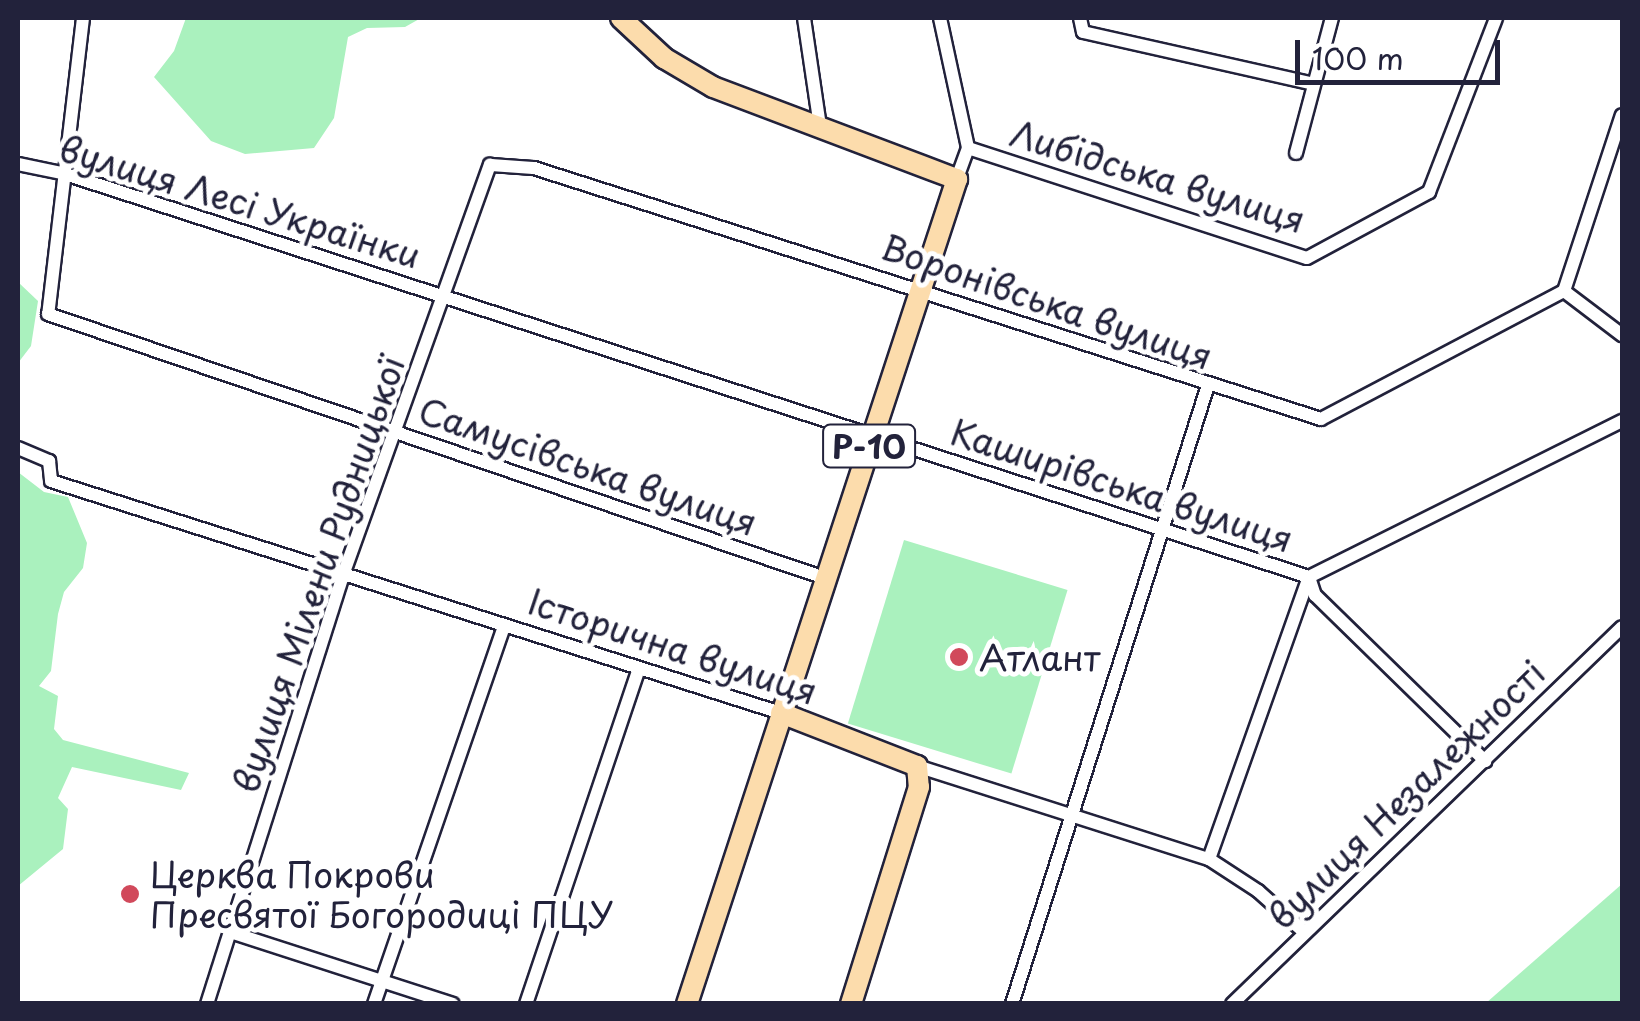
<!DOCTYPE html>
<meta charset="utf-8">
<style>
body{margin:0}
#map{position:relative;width:1640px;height:1021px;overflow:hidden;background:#fff;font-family:"Playpen Sans",sans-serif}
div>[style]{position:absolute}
.green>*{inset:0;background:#aaf1be;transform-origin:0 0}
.roads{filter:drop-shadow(2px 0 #22223b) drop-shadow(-2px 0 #22223b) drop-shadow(0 2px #22223b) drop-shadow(0 -2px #22223b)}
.minor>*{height:12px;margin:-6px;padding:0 6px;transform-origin:6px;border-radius:6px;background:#fff}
.primary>*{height:20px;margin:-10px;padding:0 10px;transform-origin:10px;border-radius:10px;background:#fcdcac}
.dots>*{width:28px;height:28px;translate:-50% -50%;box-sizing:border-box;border:5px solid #fff;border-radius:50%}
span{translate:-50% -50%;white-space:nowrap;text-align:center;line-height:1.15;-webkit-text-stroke:10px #fff;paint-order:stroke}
.shield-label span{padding:2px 8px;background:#fff;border:2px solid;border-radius:8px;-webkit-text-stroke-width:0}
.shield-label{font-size:32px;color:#22223b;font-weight:700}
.street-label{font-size:35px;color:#22223b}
.poi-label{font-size:35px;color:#22223b}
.left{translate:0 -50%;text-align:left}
.frame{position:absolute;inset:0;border:20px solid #22223b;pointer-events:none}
.scale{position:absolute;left:1295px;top:40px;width:205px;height:45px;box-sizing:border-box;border:5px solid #22223b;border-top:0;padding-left:12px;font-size:30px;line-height:35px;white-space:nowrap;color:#22223b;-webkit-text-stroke:8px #fff;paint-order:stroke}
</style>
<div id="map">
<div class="green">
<i style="clip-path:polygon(186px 18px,421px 18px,405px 27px,367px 28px,348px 37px,334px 118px,314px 148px,245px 154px,211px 141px,154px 77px,174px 51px)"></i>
<i style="clip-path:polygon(18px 282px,38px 301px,31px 346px,18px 363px)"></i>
<i style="clip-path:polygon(18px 472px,44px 492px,68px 497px,87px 543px,83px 568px,64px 592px,58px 614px,51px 671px,39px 686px,58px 696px,54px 729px,63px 740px,189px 773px,181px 790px,72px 767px,58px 798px,68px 809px,63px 849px,18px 886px)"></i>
<i style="left:904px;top:540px;width:171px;height:192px;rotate:17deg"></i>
<i style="clip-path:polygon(1622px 884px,1622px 1003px,1486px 1003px)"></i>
</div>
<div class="roads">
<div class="minor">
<i style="left:83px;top:18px;width:298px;rotate:96.7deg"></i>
<i style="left:48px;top:314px;width:821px;rotate:18.77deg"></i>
<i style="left:804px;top:18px;width:109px;rotate:81.6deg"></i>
<i style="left:940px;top:18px;width:133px;rotate:77.8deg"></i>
<i style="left:968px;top:148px;width:33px;rotate:110deg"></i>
<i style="left:1080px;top:18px;width:14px;rotate:78deg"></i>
<i style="left:1083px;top:32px;width:233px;rotate:12.7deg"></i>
<i style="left:968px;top:148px;width:356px;rotate:18deg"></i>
<i style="left:1307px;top:258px;width:139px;rotate:-28.4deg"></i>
<i style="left:1429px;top:192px;width:186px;rotate:-68.9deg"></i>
<i style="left:1296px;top:153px;width:140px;rotate:-75.1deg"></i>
<i style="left:18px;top:164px;width:45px;rotate:11.6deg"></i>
<i style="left:62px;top:173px;width:1311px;rotate:17.95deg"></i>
<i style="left:1309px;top:577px;width:19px;rotate:72deg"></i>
<i style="left:1315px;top:595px;width:238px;rotate:44.3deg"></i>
<i style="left:1564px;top:291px;width:185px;rotate:-71.8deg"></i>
<i style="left:1564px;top:291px;width:73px;rotate:37.2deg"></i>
<i style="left:18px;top:448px;width:34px;rotate:23deg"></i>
<i style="left:49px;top:461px;width:20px;rotate:84deg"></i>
<i style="left:51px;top:481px;width:766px;rotate:17.63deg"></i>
<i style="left:917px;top:766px;width:306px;rotate:17.7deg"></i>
<i style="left:1209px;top:859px;width:59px;rotate:33.1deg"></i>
<i style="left:1258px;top:891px;width:62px;rotate:41.7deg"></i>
<i style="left:1209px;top:859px;width:299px;rotate:-70.5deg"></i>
<i style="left:1309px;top:577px;width:350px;rotate:-26.5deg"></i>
<i style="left:230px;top:932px;width:234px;rotate:17.9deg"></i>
<i style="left:207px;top:1004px;width:450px;rotate:-72.4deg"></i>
<i style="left:343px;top:575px;width:436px;rotate:-70.3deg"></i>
<i style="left:490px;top:165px;width:44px;rotate:3.9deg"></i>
<i style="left:534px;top:168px;width:826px;rotate:17.69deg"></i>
<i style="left:1321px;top:419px;width:275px;rotate:-27.8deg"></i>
<i style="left:374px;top:1004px;width:400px;rotate:-71deg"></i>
<i style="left:526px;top:1004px;width:354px;rotate:-71.4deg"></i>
<i style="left:1012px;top:1004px;width:646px;rotate:-72.43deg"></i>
<i style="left:1232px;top:1004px;width:542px;rotate:-44.03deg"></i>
</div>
<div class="primary">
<i style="left:621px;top:18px;width:59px;rotate:42.9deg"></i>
<i style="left:664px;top:58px;width:57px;rotate:30.6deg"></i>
<i style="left:713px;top:87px;width:261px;rotate:20.7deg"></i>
<i style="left:957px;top:179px;width:868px;rotate:108.12deg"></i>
<i style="left:781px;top:713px;width:146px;rotate:21.3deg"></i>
<i style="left:917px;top:766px;width:21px;rotate:85deg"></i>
<i style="left:919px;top:787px;width:227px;rotate:107.4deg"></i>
</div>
</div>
<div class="dots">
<i style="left:959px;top:657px;background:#d1495b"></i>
<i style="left:130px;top:894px;background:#d1495b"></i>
</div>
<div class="shield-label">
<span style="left:869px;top:446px">Р-10</span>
</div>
<div class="street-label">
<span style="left:1158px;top:176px;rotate:17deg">Либідська вулиця</span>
<span style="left:240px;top:201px;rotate:17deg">вулиця Лесі Українки</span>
<span style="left:1047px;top:301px;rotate:19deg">Воронівська вулиця</span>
<span style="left:588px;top:466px;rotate:19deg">Самусівська вулиця</span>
<span style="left:1122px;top:485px;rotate:18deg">Каширівська вулиця</span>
<span style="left:318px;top:574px;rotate:-71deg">вулиця Мілени Рудницької</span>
<span style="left:673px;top:646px;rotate:18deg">Історична вулиця</span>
<span style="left:1406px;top:794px;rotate:-44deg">вулиця Незалежності</span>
</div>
<div class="poi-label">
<span class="left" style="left:979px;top:657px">Атлант</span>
<span class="left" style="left:150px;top:894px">Церква Покрови<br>Пресвятої Богородиці ПЦУ</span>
</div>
<div class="frame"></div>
<div class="scale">100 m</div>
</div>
